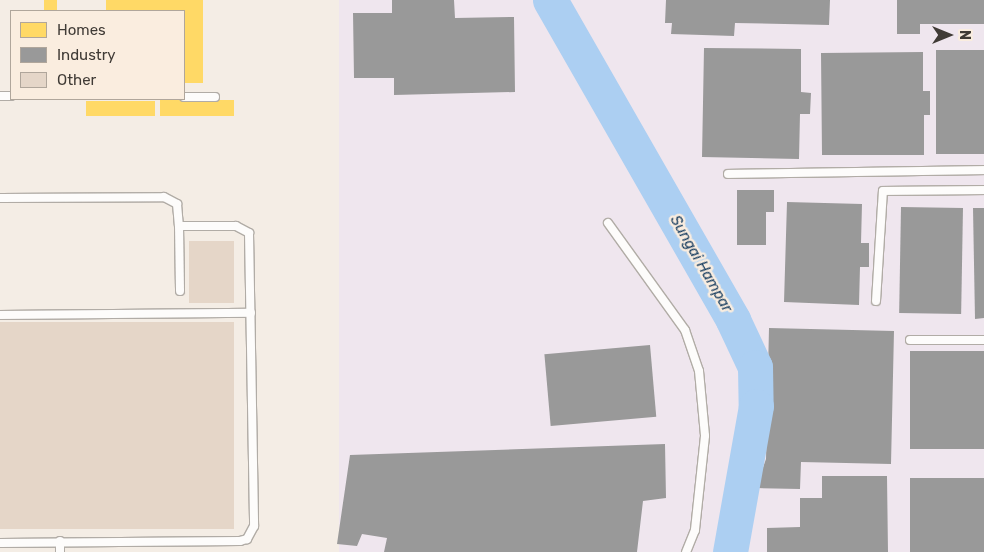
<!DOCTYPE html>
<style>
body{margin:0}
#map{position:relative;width:984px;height:552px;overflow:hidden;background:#f4ede5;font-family:Rubik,sans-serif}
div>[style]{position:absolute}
.industrial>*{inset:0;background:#efe6ee;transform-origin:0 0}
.homes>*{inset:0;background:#ffd966;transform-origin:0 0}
.industry>*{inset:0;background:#999;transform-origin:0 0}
.river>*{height:35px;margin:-17.5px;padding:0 17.5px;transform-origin:17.5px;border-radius:17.5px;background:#accff2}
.building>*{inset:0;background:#e5d6c8;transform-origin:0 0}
.roads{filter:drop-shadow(1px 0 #b1aca6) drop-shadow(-1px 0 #b1aca6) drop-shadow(0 1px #b1aca6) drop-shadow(0 -1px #b1aca6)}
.service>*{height:8px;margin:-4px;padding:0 4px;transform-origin:4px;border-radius:4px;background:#fdfcfb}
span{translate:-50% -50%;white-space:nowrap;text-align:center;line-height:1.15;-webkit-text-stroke:5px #faeddf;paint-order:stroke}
.water-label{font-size:15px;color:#153b5e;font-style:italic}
.legend{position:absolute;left:10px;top:10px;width:175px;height:90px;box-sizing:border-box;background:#faeddf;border:1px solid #b0a69b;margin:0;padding:6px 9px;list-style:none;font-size:15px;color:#403b36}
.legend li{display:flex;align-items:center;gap:10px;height:25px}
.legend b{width:25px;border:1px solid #b0a69b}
.north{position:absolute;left:924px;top:10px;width:50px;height:50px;-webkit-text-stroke:4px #faeddf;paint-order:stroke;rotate:90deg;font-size:14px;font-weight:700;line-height:20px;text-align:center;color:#403b36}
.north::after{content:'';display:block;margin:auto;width:18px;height:22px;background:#403b36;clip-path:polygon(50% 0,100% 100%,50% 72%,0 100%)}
</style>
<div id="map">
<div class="industrial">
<i style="left:339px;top:0;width:645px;height:553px"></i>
</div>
<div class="homes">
<i style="left:44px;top:0;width:13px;height:11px"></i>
<i style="clip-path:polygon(106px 0,203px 0,203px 83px,184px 83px,184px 11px,106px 11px)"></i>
<i style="left:160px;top:100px;width:74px;height:16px"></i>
<i style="left:86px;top:101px;width:69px;height:15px"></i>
</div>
<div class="industry">
<i style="clip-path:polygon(392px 0,454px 0,455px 18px,514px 17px,515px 92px,394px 95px,394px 78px,354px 78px,353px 13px,392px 13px)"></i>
<i style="clip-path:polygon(666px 0,830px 0,829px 25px,735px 23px,734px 36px,671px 34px,672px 23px,665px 23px)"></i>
<i style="clip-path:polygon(897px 0,984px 0,984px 24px,920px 24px,920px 34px,897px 34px)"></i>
<i style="clip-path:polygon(704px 48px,801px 49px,801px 92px,811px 93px,810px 114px,800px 114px,799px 159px,702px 157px)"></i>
<i style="left:936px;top:50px;width:48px;height:104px"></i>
<i style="clip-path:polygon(923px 52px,923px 91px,930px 91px,930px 115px,924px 115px,924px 155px,822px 155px,821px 53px)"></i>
<i style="clip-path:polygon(737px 190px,774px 190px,774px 212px,766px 212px,766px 245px,737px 245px)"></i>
<i style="clip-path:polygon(787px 202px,862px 204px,861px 243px,869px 243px,869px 267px,860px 267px,859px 305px,784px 302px)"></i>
<i style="left:901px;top:207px;width:62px;height:106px;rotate:1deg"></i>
<i style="clip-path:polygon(973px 208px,984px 208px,984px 318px,975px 319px)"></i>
<i style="clip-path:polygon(769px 328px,894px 331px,891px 464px,801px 462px,800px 489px,756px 488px,766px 459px)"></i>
<i style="left:650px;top:345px;width:72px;height:106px;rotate:85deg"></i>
<i style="left:910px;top:351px;width:74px;height:98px"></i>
<i style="clip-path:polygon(665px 444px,666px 498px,643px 501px,637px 552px,384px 552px,387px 538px,362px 534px,357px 546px,337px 544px,350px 455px)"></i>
<i style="clip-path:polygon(822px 476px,887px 476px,888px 552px,767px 552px,767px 528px,800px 527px,800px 498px,822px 498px)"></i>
<i style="left:910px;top:478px;width:74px;height:74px"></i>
</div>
<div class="river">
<i style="left:550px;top:0;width:369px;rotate:60.2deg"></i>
<i style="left:733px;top:320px;width:52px;rotate:64.9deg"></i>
<i style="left:755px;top:367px;width:39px;rotate:89deg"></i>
<i style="left:756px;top:406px;width:148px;rotate:100.1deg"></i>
</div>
<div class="building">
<i style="left:189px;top:241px;width:45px;height:62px"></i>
<i style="left:234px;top:322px;width:207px;height:234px;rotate:90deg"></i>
</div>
<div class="roads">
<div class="service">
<i style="left:0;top:96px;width:11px"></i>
<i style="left:184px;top:97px;width:31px"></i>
<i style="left:728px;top:174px;width:256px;rotate:-0.9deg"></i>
<i style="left:0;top:198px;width:164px;rotate:-0.3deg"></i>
<i style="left:164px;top:197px;width:15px;rotate:28deg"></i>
<i style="left:177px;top:204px;width:22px;rotate:85deg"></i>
<i style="left:179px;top:226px;width:57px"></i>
<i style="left:236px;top:226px;width:15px;rotate:28deg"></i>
<i style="left:249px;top:233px;width:293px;rotate:89deg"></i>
<i style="left:254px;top:526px;width:15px;rotate:118deg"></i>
<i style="left:247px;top:539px;width:7px;rotate:164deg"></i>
<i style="left:240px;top:541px;width:240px;rotate:179.5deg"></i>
<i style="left:608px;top:223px;width:132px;rotate:54.3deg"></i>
<i style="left:685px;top:330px;width:43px;rotate:71.1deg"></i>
<i style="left:699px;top:371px;width:65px;rotate:84.7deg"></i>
<i style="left:705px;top:436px;width:95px;rotate:96.1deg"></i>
<i style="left:695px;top:530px;width:24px;rotate:112deg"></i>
<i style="left:179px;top:226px;width:65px;rotate:89.1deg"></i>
<i style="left:876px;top:301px;width:110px;rotate:-86.4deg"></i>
<i style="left:883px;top:191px;width:101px;rotate:-0.6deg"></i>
<i style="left:0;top:315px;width:251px;rotate:-0.5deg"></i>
<i style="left:910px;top:340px;width:74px"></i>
<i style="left:60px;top:552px;width:11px;rotate:-90deg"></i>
</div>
</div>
<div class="water-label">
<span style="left:701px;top:264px;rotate:60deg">Sungai Hampar</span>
</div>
<ul class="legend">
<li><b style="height:14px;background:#ffd966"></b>Homes</li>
<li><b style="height:14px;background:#999"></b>Industry</li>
<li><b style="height:14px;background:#e5d6c8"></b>Other</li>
</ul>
<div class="north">N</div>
</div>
